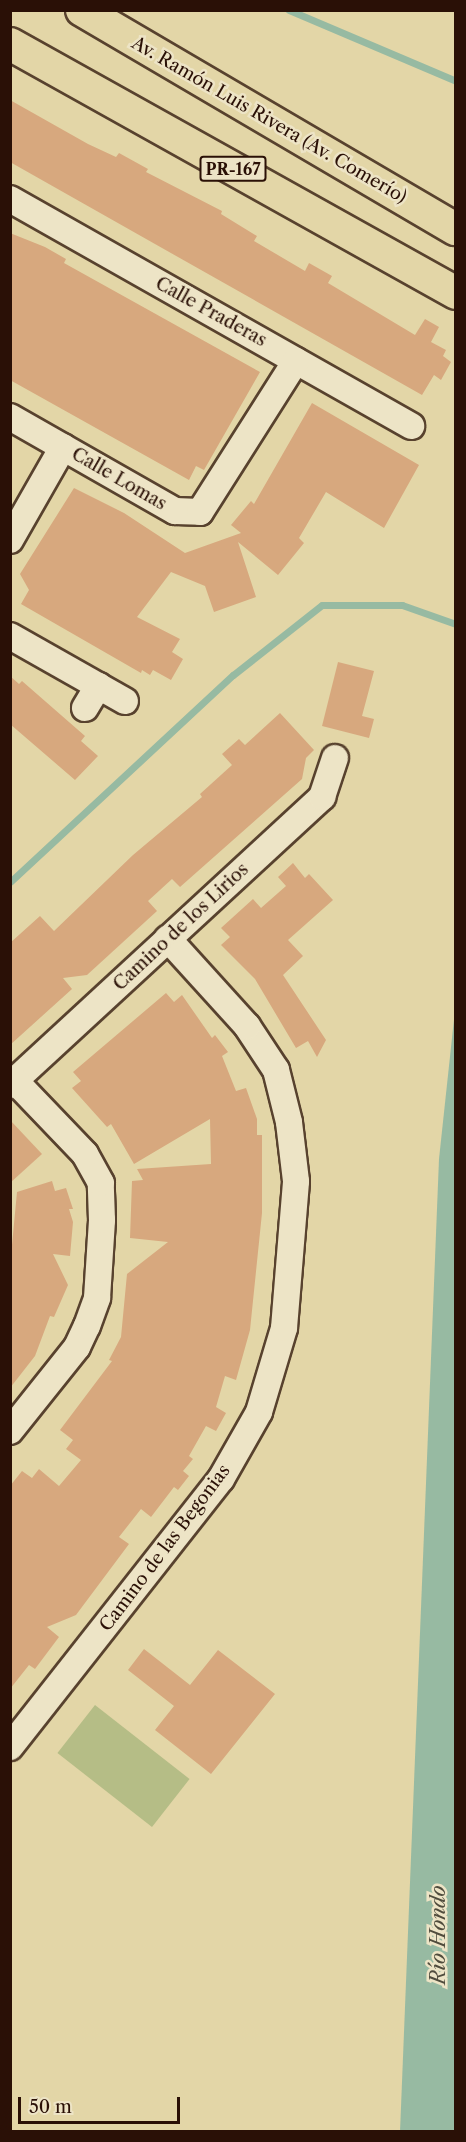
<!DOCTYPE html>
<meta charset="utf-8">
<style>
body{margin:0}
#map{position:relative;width:466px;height:2142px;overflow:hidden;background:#e3d6a7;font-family:"Libre Caslon Text",serif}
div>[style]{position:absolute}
.green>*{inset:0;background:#b5bd86;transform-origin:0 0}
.water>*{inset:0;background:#97baa2}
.stream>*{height:7px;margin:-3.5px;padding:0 3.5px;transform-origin:3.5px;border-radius:3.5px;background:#97baa2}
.building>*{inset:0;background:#d7a87e}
.roads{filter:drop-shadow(2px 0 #58422e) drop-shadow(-2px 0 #58422e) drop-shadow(0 2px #58422e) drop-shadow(0 -2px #58422e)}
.minor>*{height:26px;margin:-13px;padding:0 13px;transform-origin:13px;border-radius:13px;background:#ede4c6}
.major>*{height:32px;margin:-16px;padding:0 16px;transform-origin:16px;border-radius:16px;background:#e3d6a7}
span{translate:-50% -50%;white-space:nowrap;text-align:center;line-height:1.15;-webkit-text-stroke:5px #ede4c6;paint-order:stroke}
.shield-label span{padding:2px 4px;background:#ede4c6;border:2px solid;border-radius:4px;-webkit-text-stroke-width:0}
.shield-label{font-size:16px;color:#2a1006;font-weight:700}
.street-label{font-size:18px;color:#2a1006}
.water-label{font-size:20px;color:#504c3d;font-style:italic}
.frame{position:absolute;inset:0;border:12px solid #2a1006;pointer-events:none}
.scale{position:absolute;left:18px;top:2097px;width:162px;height:27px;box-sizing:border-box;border:3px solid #2a1006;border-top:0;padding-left:8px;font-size:18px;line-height:21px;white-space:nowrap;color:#2a1006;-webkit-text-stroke:4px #ede4c6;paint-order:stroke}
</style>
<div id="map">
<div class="green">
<i style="left:95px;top:1705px;width:120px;height:61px;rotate:38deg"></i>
</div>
<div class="water">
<i style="clip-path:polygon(455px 1010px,455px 2131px,400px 2132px,439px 1159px)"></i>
</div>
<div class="stream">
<i style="left:289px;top:10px;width:181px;rotate:23deg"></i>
<i style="left:10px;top:882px;width:304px;rotate:-42.9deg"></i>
<i style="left:233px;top:675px;width:113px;rotate:-38.2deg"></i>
<i style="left:322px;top:605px;width:80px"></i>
<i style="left:402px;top:605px;width:57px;rotate:19.4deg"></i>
</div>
<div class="building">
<i style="clip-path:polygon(10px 100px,88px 144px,116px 157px,119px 153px,148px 169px,146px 172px,222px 211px,221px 214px,257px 236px,254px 241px,305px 271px,309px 263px,332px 276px,328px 283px,415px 335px,425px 319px,439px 327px,431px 342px,446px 350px,443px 356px,451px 362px,441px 380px,434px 375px,422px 395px,10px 162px)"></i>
<i style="clip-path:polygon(10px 233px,45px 247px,66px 259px,64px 263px,260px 372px,204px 470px,196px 466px,189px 480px,10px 380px)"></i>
<i style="clip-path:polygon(312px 403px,419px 465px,384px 528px,326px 492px,299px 538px,304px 543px,278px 575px,238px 542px,256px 597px,214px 612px,205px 586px,171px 572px,137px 617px,180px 639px,172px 652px,183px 659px,171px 680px,153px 670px,150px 675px,142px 670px,141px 673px,21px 604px,29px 590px,20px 574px,74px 488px,124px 513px,185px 553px,241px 533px,231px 525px,251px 501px,254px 504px)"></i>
<i style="clip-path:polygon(338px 662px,374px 671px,362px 716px,374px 719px,369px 738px,322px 726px)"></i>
<i style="clip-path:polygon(10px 676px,19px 684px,22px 681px,85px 736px,81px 741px,98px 756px,75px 780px,10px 724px)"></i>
<i style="clip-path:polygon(280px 713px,314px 750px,306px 758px,302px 779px,180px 887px,172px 879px,148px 901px,157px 911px,87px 975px,63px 978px,72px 989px,10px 1045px,10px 943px,40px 916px,54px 931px,133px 855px,202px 797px,200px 794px,232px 765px,222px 754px,239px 739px,245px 745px)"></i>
<i style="clip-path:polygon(293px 863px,305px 878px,309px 874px,333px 900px,288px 940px,303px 956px,283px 975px,326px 1040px,317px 1057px,308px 1041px,296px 1048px,255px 979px,221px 945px,230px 937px,221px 928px,253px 899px,261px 908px,286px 886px,278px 877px)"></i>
<i style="clip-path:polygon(166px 993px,174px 1002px,182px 995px,212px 1038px,215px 1035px,228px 1052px,222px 1056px,236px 1091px,246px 1088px,257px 1119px,257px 1135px,262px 1135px,262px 1213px,250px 1330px,236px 1380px,225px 1376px,216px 1407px,226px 1413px,216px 1431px,206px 1426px,189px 1456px,193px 1459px,183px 1471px,189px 1476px,178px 1490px,174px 1487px,151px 1517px,141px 1509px,119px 1537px,129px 1544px,76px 1615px,47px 1627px,59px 1637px,35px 1669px,29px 1665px,10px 1689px,10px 1486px,22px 1471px,32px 1478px,39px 1469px,59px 1486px,81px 1460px,66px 1449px,73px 1440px,60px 1430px,112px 1361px,109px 1360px,121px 1337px,127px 1274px,168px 1242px,130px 1238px,132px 1181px,143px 1180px,137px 1169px,211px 1164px,210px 1119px,134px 1164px,111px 1124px,107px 1127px,72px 1088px,81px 1081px,73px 1072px)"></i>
<i style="clip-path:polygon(10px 1120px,42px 1154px,10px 1183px)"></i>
<i style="clip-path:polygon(52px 1181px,55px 1191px,66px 1188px,73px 1209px,69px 1209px,73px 1222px,70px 1256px,53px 1254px,68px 1285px,54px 1317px,50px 1316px,35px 1356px,10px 1388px,10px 1266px,17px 1192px)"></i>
<i style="clip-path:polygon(144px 1649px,190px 1685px,218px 1650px,275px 1694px,211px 1774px,155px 1730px,174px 1706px,128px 1670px)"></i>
</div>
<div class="roads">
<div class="minor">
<i style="left:10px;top:199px;width:461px;rotate:29.5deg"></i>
<i style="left:10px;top:417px;width:190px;rotate:29.7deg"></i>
<i style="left:175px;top:511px;width:25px;rotate:2deg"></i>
<i style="left:200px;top:512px;width:179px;rotate:-57.6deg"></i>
<i style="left:10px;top:540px;width:107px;rotate:-60.3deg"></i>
<i style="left:10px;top:636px;width:132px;rotate:29.5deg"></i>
<i style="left:85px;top:708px;width:26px;rotate:-59deg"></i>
<i style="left:10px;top:1085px;width:425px;rotate:-42.7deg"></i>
<i style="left:322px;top:797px;width:41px;rotate:-71.6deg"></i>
<i style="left:10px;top:1431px;width:107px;rotate:-51.4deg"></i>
<i style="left:77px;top:1347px;width:23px;rotate:-65deg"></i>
<i style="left:87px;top:1326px;width:30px;rotate:-70deg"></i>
<i style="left:97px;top:1298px;width:78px;rotate:-86.3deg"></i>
<i style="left:102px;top:1220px;width:37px;rotate:-92deg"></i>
<i style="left:101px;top:1183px;width:33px;rotate:-119deg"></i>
<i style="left:85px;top:1154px;width:101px;rotate:-133.8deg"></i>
<i style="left:10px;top:1747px;width:341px;rotate:-51.8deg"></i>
<i style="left:221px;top:1479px;width:77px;rotate:-60.4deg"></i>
<i style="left:259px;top:1412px;width:88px;rotate:-73.4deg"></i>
<i style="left:284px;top:1328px;width:147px;rotate:-85.3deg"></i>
<i style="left:296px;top:1181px;width:59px;rotate:-96.8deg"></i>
<i style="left:289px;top:1122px;width:54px;rotate:-104deg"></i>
<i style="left:276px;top:1070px;width:53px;rotate:-123.4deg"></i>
<i style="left:247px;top:1026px;width:118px;rotate:-132.2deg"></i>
</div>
<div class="major">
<i style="left:82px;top:10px;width:433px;rotate:30.4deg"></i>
<i style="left:10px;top:44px;width:511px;rotate:29.17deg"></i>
</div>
</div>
<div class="shield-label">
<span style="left:233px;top:169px">PR-167</span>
</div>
<div class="street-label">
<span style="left:269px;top:120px;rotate:30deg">Av. Ramón Luis Rivera (Av. Comerío)</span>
<span style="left:211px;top:312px;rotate:29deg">Calle Praderas</span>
<span style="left:119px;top:479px;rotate:30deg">Calle Lomas</span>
<span style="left:181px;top:927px;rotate:-43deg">Camino de los Lirios</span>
<span style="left:165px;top:1548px;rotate:-53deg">Camino de las Begonias</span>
</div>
<div class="water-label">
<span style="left:438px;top:1935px;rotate:-90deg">Río Hondo</span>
</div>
<div class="frame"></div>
<div class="scale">50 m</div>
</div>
